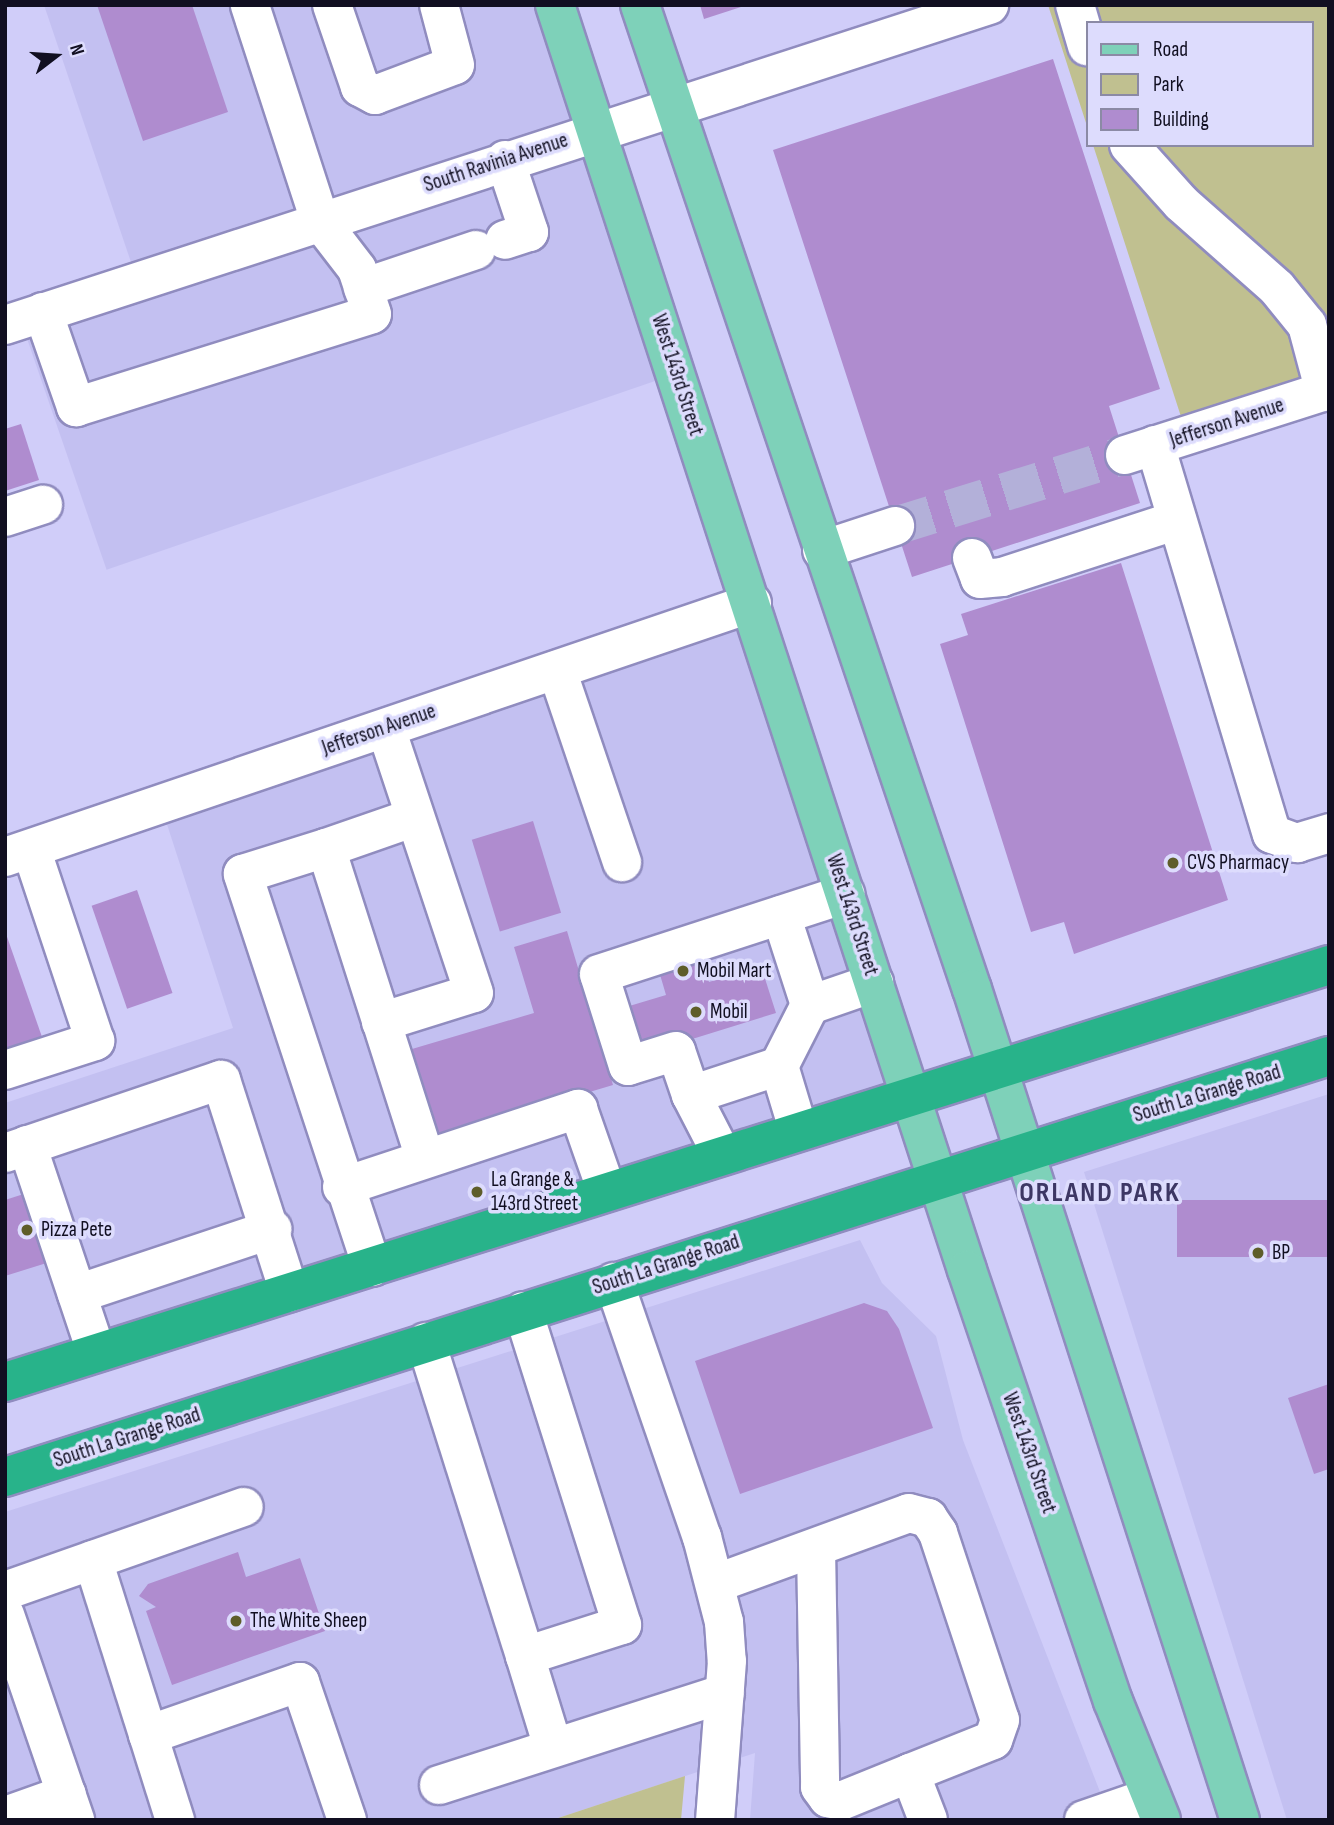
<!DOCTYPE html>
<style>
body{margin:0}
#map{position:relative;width:1334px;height:1825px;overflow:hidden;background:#d0cdf9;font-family:"Sofia Sans Condensed",sans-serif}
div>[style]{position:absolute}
.built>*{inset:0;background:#c3c0f1;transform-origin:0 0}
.green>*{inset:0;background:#c0c090}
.building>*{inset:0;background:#af8ccf;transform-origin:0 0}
.minor-tunnel>*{height:38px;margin-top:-19px;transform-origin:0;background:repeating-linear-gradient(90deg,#b3b0d9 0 38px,transparent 0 57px)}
.roads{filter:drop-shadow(2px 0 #908cbf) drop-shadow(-2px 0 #908cbf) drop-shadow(0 2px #908cbf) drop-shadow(0 -2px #908cbf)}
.minor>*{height:38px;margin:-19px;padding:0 19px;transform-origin:19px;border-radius:19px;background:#fff}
.major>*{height:38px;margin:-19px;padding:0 19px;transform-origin:19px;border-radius:19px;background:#7ed1b9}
.highway>*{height:38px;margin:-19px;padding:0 19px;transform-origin:19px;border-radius:19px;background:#28b38a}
.dots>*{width:19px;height:19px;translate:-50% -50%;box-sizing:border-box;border:4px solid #dddcfd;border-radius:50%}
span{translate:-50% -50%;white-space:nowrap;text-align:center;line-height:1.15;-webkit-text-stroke:7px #dddcfd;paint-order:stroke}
.street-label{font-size:21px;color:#110f21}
.poi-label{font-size:21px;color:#110f21}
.left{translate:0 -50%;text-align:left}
.district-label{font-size:28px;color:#3d3764;font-weight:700;letter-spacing:2px}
.frame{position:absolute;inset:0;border:7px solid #110f21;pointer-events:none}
.legend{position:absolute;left:1086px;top:21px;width:228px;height:126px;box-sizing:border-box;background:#dddcfd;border:2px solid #8b8aa5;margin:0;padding:9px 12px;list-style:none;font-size:21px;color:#110f21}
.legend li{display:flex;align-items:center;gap:14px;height:35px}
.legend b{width:35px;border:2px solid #8b8aa5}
.north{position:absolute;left:21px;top:21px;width:70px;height:70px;-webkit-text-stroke:5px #dddcfd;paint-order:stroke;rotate:73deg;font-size:19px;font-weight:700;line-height:28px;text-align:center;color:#110f21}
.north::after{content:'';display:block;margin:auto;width:24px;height:32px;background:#110f21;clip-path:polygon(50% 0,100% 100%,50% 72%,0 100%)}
</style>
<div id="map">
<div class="built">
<i style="clip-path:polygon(44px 5px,549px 5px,586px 123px,135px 274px)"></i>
<i style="left:590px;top:140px;width:249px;height:597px;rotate:71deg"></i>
<i style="clip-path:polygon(746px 613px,900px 1088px,5px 1376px,5px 1103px,233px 1028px,163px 812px)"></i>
<i style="clip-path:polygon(1329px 1094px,1329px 1820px,1287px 1820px,1084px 1172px)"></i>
<i style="clip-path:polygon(860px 1240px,882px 1283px,936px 1336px,963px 1440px,1111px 1820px,750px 1820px,755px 1753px,552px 1820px,5px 1820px,5px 1512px)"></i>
</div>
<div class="green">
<i style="clip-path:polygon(1048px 5px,1329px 5px,1329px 384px,1185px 429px,1093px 145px,1311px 145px,1311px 23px,1087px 23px,1087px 126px)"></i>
<i style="clip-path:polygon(685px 1776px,681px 1820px,552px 1820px)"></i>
</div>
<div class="building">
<i style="clip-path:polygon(97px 5px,192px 5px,228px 112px,143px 141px)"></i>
<i style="clip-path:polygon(700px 5px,744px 5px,744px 6px,704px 19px)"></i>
<i style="clip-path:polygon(1053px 59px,1160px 389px,1109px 406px,1140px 503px,912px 577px,773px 150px)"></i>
<i style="clip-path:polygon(21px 424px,39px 480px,5px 491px,5px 429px)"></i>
<i style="clip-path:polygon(1121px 563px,1228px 900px,1074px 954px,1064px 922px,1031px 932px,940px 644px,968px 635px,961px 614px)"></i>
<i style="left:533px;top:821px;width:96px;height:64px;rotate:73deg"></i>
<i style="left:137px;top:890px;width:109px;height:48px;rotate:71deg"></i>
<i style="clip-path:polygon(5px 931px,42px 1037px,5px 1050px)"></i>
<i style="clip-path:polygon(567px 931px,613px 1085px,438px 1137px,412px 1049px,534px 1013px,514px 947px)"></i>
<i style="clip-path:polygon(699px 949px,709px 982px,761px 966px,776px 1013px,631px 1058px,616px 1010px,666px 995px,656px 961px)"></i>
<i style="clip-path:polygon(30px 1192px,53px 1261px,5px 1276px,5px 1200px)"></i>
<i style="left:1329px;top:1200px;width:57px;height:152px;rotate:90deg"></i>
<i style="clip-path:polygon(864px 1303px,887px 1311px,899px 1329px,933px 1428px,740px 1494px,695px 1361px)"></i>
<i style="clip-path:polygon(1329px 1384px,1329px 1469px,1314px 1474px,1288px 1398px)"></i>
<i style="clip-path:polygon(238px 1552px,246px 1577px,300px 1558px,325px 1631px,172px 1685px,146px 1611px,156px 1607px,139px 1596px,148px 1584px)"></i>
</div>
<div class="minor-tunnel">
<i style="left:895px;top:526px;width:241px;rotate:-17.2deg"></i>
</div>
<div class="roads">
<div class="minor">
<i style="left:332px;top:5px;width:87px;rotate:71.1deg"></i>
<i style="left:360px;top:87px;width:17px;rotate:28deg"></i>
<i style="left:375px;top:95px;width:85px;rotate:-20.6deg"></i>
<i style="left:455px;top:65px;width:62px;rotate:-104.9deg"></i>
<i style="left:1075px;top:5px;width:43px;rotate:73.7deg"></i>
<i style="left:1129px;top:145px;width:78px;rotate:48.1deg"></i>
<i style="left:1181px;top:203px;width:128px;rotate:41.5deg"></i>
<i style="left:1277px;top:288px;width:48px;rotate:51deg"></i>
<i style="left:1307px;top:325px;width:69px;rotate:75deg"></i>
<i style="left:505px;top:160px;width:76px;rotate:71.6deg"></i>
<i style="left:529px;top:232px;width:25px;rotate:162deg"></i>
<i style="left:363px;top:288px;width:119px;rotate:-18.6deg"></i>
<i style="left:43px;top:312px;width:101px;rotate:70.8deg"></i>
<i style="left:76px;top:407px;width:310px;rotate:-17.4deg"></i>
<i style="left:372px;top:314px;width:47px;rotate:-108.4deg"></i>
<i style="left:357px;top:269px;width:61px;rotate:-127.6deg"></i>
<i style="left:320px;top:221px;width:227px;rotate:-108deg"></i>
<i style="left:5px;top:325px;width:1035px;rotate:-18.01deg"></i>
<i style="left:1155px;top:445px;width:406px;rotate:73.3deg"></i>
<i style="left:1272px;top:834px;width:27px;rotate:20deg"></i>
<i style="left:1297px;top:843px;width:34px;rotate:-17deg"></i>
<i style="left:1125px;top:455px;width:214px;rotate:-17.7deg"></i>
<i style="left:5px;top:517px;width:40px;rotate:-18deg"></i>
<i style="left:822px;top:550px;width:77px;rotate:-18.2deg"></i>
<i style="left:972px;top:558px;width:22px;rotate:69deg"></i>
<i style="left:980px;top:579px;width:22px;rotate:-5deg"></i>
<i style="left:1002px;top:577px;width:184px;rotate:-18deg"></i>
<i style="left:557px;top:670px;width:203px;rotate:71.3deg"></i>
<i style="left:326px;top:848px;width:94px;rotate:-19.2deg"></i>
<i style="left:5px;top:857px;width:789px;rotate:-18.78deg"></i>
<i style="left:781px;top:915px;width:95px;rotate:72.1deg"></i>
<i style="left:810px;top:1005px;width:68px;rotate:116.9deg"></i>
<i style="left:779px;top:1066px;width:66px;rotate:73.2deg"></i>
<i style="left:810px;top:1005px;width:68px;rotate:-19deg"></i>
<i style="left:381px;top:1022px;width:97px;rotate:-17.3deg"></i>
<i style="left:474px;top:993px;width:279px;rotate:-108.4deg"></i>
<i style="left:5px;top:1070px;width:95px;rotate:-17.9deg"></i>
<i style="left:95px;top:1041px;width:202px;rotate:-108.4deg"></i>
<i style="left:691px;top:1095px;width:46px;rotate:-108.8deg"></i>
<i style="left:676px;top:1051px;width:50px;rotate:162.6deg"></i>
<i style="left:628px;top:1066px;width:96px;rotate:-107.5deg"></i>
<i style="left:599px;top:974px;width:259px;rotate:-18deg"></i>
<i style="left:27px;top:1145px;width:217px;rotate:71.5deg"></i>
<i style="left:5px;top:1153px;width:228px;rotate:-18.7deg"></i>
<i style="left:221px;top:1080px;width:223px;rotate:72.2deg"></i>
<i style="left:721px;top:1153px;width:65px;rotate:-117.3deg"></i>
<i style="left:691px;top:1095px;width:93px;rotate:-18.2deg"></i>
<i style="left:342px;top:1187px;width:249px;rotate:-18.3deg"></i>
<i style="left:578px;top:1109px;width:85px;rotate:70.7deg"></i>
<i style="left:372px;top:1267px;width:414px;rotate:-108.2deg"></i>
<i style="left:243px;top:874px;width:87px;rotate:-17.4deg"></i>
<i style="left:326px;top:848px;width:325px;rotate:72.3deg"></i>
<i style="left:614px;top:1282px;width:270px;rotate:71deg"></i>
<i style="left:702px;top:1537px;width:88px;rotate:75.5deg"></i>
<i style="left:724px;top:1622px;width:39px;rotate:86deg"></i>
<i style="left:727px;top:1661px;width:159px;rotate:94.3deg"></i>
<i style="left:77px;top:1294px;width:206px;rotate:-18.4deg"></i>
<i style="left:426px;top:1342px;width:329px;rotate:72.5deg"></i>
<i style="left:525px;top:1656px;width:102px;rotate:-17.7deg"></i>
<i style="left:622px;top:1625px;width:329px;rotate:-107.5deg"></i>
<i style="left:816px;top:1548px;width:239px;rotate:89deg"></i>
<i style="left:820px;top:1787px;width:14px;rotate:54deg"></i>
<i style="left:828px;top:1798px;width:13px;rotate:13deg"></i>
<i style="left:841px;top:1801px;width:74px;rotate:-22.1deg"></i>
<i style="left:93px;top:1560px;width:273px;rotate:72.5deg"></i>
<i style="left:717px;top:1583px;width:204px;rotate:-20deg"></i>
<i style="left:909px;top:1513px;width:20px;rotate:15deg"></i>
<i style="left:928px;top:1518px;width:18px;rotate:56deg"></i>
<i style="left:938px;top:1533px;width:197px;rotate:71.7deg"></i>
<i style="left:1000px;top:1720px;width:21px;rotate:109deg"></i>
<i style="left:993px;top:1740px;width:89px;rotate:158.3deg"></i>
<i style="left:910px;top:1773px;width:50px;rotate:69deg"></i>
<i style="left:5px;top:1591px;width:253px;rotate:-19.4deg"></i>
<i style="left:5px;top:1615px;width:217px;rotate:71.1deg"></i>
<i style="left:525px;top:1656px;width:95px;rotate:72.9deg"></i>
<i style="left:148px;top:1735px;width:161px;rotate:-19.2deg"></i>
<i style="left:300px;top:1682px;width:146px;rotate:71.2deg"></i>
<i style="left:439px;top:1785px;width:300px;rotate:-17.8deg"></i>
<i style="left:14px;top:1813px;width:56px;rotate:-19.7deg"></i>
<i style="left:1084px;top:1820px;width:71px;rotate:-18.9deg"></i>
</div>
<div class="major">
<i style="left:555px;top:5px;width:1330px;rotate:71.96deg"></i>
<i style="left:967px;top:1270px;width:455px;rotate:71.3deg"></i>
<i style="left:1113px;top:1701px;width:128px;rotate:68deg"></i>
<i style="left:640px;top:5px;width:1038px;rotate:71.36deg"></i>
<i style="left:972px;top:989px;width:873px;rotate:72.13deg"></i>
</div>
<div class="highway">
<i style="left:5px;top:1382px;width:1388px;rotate:-17.48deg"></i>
<i style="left:5px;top:1477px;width:1389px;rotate:-17.64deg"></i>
</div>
</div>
<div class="dots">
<i style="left:1173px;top:863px;background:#5e5d2a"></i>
<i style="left:683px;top:971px;background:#5e5d2a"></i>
<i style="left:696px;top:1012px;background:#5e5d2a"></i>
<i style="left:477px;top:1192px;background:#5e5d2a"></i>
<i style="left:27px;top:1230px;background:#5e5d2a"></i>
<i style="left:1258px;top:1253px;background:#5e5d2a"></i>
<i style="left:236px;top:1621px;background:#5e5d2a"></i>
</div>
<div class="street-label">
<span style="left:496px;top:163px;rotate:-18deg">South Ravinia Avenue</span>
<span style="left:677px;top:375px;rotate:72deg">West 143rd Street</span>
<span style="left:1227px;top:423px;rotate:-18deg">Jefferson Avenue</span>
<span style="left:379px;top:730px;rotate:-19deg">Jefferson Avenue</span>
<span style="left:852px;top:915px;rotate:72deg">West 143rd Street</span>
<span style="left:1207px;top:1094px;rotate:-17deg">South La Grange Road</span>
<span style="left:666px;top:1265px;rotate:-18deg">South La Grange Road</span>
<span style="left:127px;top:1438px;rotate:-18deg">South La Grange Road</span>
<span style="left:1029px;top:1453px;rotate:71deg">West 143rd Street</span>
</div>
<div class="poi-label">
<span class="left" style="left:1187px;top:863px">CVS Pharmacy</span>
<span class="left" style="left:697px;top:971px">Mobil Mart</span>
<span class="left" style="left:710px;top:1012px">Mobil</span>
<span class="left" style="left:491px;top:1192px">La Grange &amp;<br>143rd Street</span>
<span class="left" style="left:41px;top:1230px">Pizza Pete</span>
<span class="left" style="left:1272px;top:1253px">BP</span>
<span class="left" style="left:250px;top:1621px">The White Sheep</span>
</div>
<div class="district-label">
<span style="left:1100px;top:1193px">ORLAND PARK</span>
</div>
<div class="frame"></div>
<ul class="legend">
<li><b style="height:9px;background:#7ed1b9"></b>Road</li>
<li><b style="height:19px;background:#c0c090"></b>Park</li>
<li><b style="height:19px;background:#af8ccf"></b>Building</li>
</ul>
<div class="north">N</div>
</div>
